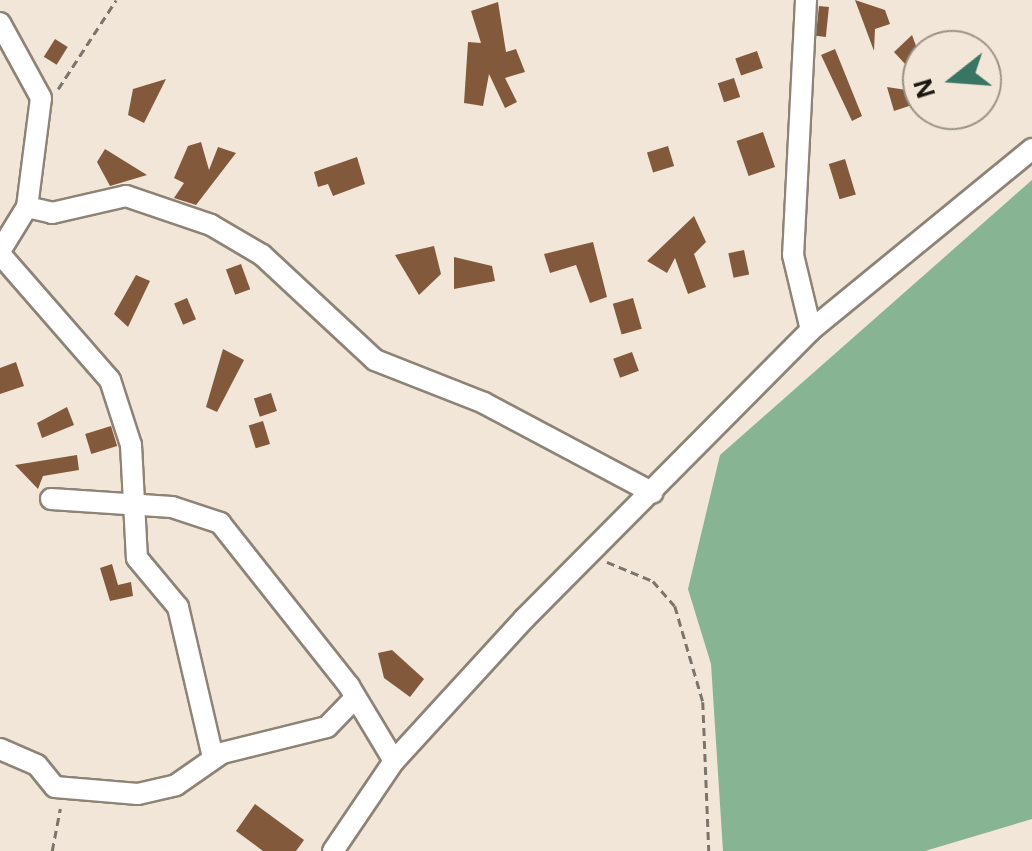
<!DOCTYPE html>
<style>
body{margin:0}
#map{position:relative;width:1032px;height:851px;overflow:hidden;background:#f1e6d7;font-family:"Alegreya Sans",sans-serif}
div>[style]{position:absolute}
.forest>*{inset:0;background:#87b594}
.building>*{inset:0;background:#825a3b;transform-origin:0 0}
.path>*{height:2.5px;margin-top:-1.25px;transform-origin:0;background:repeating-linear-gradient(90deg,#7b746b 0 8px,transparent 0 13px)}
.roads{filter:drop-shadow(2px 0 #8d8376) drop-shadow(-2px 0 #8d8376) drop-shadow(0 2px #8d8376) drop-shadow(0 -2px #8d8376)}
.minor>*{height:20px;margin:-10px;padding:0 10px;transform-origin:10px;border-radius:10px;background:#fff}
span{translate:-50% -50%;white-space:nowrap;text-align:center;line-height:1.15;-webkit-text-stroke:10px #f1e6d7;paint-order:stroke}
.north{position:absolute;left:902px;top:30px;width:100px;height:100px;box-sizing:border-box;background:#f1e6d7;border:2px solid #9b9388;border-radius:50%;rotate:253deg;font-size:28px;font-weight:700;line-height:40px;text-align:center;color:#1a1712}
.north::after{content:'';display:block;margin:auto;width:35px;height:45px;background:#387663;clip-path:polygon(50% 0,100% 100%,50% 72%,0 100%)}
</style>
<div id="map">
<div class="forest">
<i style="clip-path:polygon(1032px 180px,1032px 819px,925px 851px,723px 851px,711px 664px,688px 589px,720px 455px)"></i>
</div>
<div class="building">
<i style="clip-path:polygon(855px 0,885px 10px,890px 24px,875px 29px,874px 51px)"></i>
<i style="clip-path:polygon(498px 2px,506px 52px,516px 49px,525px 72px,505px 78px,517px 102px,505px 108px,489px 74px,483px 106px,464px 103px,468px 42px,481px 43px,471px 11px)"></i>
<i style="left:819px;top:6px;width:10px;height:30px;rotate:6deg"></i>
<i style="clip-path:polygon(912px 35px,919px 54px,905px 64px,894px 52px)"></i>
<i style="left:55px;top:39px;width:15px;height:21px;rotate:32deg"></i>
<i style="clip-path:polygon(835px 49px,862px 116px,852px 121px,821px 55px)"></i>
<i style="left:757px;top:51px;width:18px;height:23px;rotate:71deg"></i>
<i style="left:734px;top:78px;width:20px;height:17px;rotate:72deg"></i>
<i style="clip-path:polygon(166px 79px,144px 123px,128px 115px,133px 89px)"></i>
<i style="clip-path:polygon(887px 87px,913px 91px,912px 105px,894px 111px)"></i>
<i style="left:763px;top:132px;width:37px;height:28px;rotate:71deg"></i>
<i style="clip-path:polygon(201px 142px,209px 170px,218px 147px,236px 153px,196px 205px,174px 198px,184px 183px,174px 178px,188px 146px)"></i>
<i style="left:668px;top:146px;width:21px;height:22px;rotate:73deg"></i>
<i style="clip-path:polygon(105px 149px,147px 175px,110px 186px,97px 162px)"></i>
<i style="clip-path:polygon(357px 157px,365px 184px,333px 196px,328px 184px,318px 187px,314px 172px)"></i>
<i style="left:845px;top:159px;width:37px;height:17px;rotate:73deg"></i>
<i style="clip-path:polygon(694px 216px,706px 242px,694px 254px,706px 287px,688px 294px,675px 258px,667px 273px,647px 261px)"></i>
<i style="clip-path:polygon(593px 242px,607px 297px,590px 303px,576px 265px,550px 273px,544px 254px)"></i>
<i style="clip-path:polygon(434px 246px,441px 274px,419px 295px,395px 255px)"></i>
<i style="left:744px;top:250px;width:25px;height:16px;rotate:78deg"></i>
<i style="clip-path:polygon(454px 257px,492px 266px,495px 281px,454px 289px)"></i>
<i style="left:241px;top:264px;width:27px;height:16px;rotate:70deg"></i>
<i style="clip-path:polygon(136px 275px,150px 281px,128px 327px,114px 314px)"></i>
<i style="left:187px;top:298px;width:23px;height:14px;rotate:67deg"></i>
<i style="left:633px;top:298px;width:32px;height:21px;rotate:74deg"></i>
<i style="clip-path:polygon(223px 349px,244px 360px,217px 412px,206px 407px)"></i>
<i style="left:632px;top:352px;width:20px;height:20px;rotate:70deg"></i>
<i style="clip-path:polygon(16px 362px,24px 386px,0 394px,0 368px)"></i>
<i style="left:271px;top:393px;width:19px;height:18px;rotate:72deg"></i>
<i style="clip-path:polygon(67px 407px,74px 425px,42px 438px,37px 423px)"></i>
<i style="left:263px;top:421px;width:24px;height:15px;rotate:73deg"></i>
<i style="left:111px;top:426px;width:21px;height:27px;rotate:73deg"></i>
<i style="clip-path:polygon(77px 455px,79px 470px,43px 476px,38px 489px,15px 465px)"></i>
<i style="clip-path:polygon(112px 564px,118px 585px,131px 582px,133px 596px,110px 601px,100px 568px)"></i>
<i style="clip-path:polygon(392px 650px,424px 679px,410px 697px,384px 678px,378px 653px)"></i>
<i style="clip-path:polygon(255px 804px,304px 840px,296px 851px,263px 851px,236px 831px)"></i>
</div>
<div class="path">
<i style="left:58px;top:89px;width:106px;rotate:-56.9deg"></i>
<i style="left:607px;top:562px;width:50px;rotate:22.4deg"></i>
<i style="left:653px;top:581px;width:33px;rotate:49deg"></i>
<i style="left:675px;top:606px;width:100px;rotate:73.7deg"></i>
<i style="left:703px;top:702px;width:149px;rotate:87.7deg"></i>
<i style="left:52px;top:851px;width:43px;rotate:-79.2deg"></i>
</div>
<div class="roads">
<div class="minor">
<i style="left:806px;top:0;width:255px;rotate:92.9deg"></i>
<i style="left:793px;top:255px;width:77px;rotate:76.5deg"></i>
<i style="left:0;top:23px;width:85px;rotate:61.3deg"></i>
<i style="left:41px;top:98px;width:110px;rotate:97.3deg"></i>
<i style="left:27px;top:207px;width:26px;rotate:13deg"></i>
<i style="left:52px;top:213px;width:76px;rotate:-12.9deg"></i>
<i style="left:126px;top:196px;width:90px;rotate:18.8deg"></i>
<i style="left:211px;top:225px;width:59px;rotate:30.5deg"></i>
<i style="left:262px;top:255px;width:154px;rotate:42.9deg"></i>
<i style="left:375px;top:360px;width:117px;rotate:21.5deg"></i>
<i style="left:484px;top:403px;width:191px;rotate:28deg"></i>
<i style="left:0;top:251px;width:52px;rotate:-58.5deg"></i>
<i style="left:0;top:254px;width:167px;rotate:48.9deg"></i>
<i style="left:110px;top:380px;width:68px;rotate:72.1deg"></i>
<i style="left:131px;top:445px;width:113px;rotate:87deg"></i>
<i style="left:137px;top:558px;width:64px;rotate:50.1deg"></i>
<i style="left:178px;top:607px;width:154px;rotate:76.9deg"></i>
<i style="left:51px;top:499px;width:121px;rotate:3.8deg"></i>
<i style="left:172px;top:507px;width:51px;rotate:18.4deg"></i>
<i style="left:220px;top:523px;width:208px;rotate:51.6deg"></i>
<i style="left:349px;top:686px;width:87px;rotate:59deg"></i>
<i style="left:0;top:749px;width:40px;rotate:23.4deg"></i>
<i style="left:37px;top:765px;width:28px;rotate:51deg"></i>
<i style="left:55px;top:787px;width:83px;rotate:4.8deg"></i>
<i style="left:138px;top:794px;width:39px;rotate:-13deg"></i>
<i style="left:176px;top:785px;width:56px;rotate:-34.8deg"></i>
<i style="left:222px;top:753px;width:108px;rotate:-13.9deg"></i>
<i style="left:327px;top:727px;width:39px;rotate:-46deg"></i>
<i style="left:333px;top:851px;width:109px;rotate:-55.9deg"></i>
<i style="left:394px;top:761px;width:193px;rotate:-47.5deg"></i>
<i style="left:524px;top:619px;width:407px;rotate:-45.2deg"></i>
<i style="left:811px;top:330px;width:286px;rotate:-39.3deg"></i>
</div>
</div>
<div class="north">N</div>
</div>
